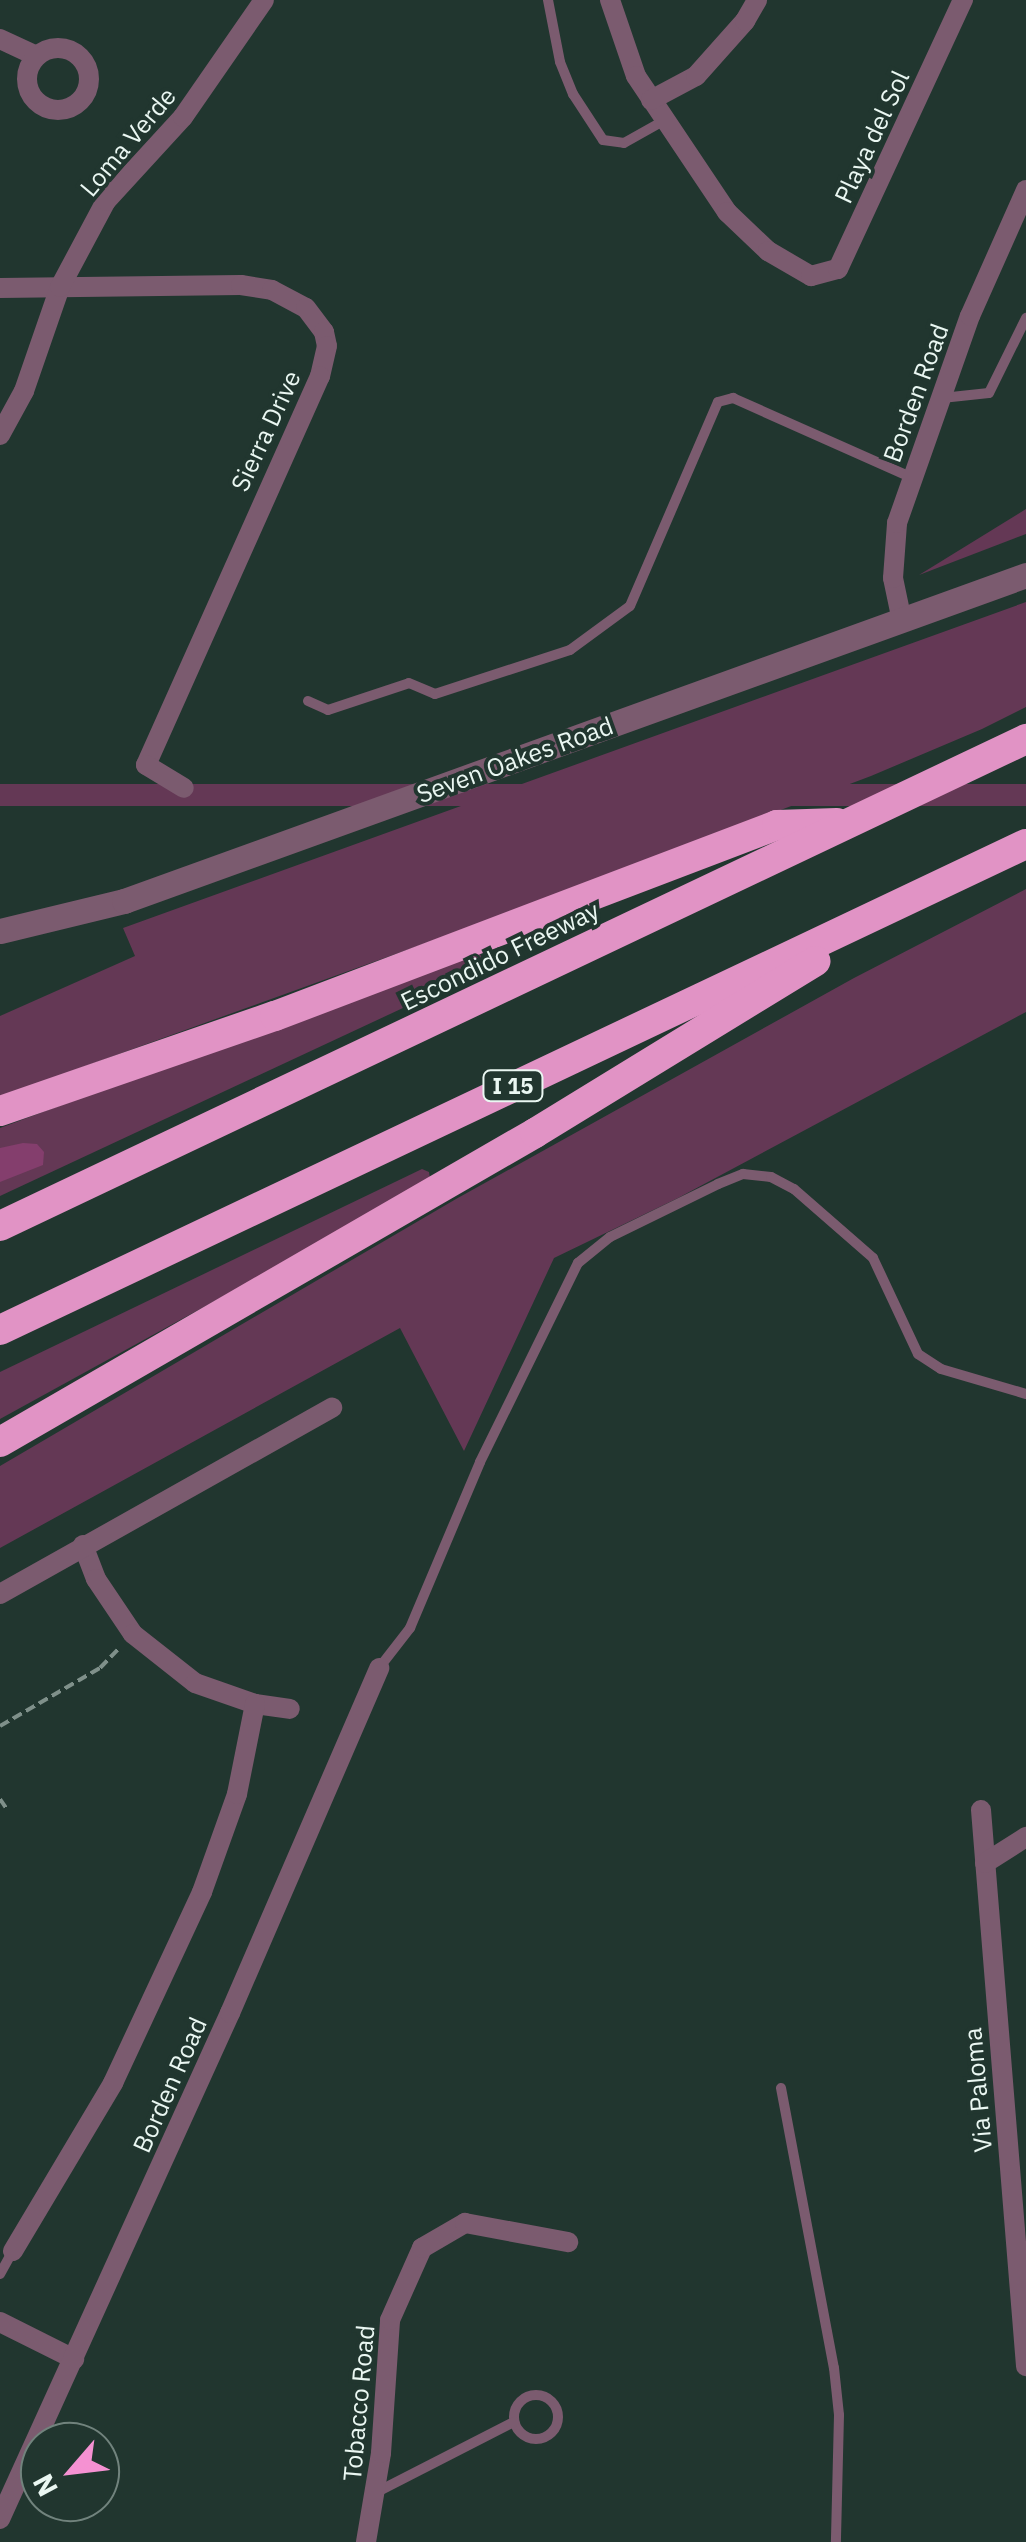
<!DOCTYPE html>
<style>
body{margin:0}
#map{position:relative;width:1026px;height:2542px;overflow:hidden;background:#21362f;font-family:"IBM Plex Sans",sans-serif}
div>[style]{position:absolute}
.green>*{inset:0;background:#643855;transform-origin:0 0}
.forest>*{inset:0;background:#843e6d}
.path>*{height:4px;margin-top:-2px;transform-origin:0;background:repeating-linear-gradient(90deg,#7f908a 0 10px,transparent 0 15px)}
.service>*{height:10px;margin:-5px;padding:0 5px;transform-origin:5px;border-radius:5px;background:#7b5b6f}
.service>.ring{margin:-5px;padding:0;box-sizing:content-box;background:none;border:10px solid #7b5b6f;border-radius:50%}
.minor>*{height:20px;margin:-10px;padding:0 10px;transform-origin:10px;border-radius:10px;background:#7b5b6f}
.minor>.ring{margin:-10px;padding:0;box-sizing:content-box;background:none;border:20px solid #7b5b6f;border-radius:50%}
.tertiary>*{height:25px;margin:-12.5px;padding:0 12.5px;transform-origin:12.5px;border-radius:12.5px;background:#7b5b6f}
.motorway>*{height:30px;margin:-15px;padding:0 15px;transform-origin:15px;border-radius:15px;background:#e193c5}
span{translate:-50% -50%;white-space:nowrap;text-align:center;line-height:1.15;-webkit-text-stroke:8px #21362f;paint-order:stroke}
.shield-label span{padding:2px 8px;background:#21362f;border:2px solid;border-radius:8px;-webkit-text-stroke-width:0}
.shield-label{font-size:22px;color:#eaf7f2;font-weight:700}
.street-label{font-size:25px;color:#eaf7f2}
.north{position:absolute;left:20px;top:2422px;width:100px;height:100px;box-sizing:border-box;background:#21362f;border:2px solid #71837d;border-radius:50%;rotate:242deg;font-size:28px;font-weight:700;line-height:40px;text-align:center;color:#eaf7f2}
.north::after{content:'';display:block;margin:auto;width:35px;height:45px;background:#f591d2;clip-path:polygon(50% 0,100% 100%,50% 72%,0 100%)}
</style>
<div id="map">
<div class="green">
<i style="clip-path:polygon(1026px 509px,1026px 534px,919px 575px)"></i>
<i style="clip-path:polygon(1026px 602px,1026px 707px,982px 729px,871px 776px,437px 939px,0 1097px,0 1016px,135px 956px,123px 928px)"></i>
<i style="left:1026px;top:784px;width:22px;height:1135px;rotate:90deg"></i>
<i style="clip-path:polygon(1026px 889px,1026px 1012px,678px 1198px,554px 1258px,464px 1451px,400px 1328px,0 1548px,0 1466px,456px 1199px,854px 978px)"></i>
<i style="clip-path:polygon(468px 954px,480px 954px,485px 965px,478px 973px,0 1196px,0 1128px)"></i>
<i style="clip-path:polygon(422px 1169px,429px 1172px,430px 1179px,422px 1187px,0 1419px,0 1372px)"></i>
</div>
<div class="forest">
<i style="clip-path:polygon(23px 1143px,37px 1144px,44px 1152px,43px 1165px,0 1182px,0 1148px)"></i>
</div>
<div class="path">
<i style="left:0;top:1726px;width:116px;rotate:-30.1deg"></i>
<i style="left:100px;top:1668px;width:28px;rotate:-46deg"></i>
<i style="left:0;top:1799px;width:14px;rotate:56deg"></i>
</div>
<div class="service">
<i style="left:548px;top:0;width:63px;rotate:79deg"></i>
<i style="left:560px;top:62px;width:35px;rotate:68deg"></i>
<i style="left:573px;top:94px;width:55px;rotate:56.9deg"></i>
<i style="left:603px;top:140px;width:21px;rotate:8deg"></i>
<i style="left:624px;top:143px;width:47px;rotate:-29.3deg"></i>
<i style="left:942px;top:398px;width:47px;rotate:-6.1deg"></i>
<i style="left:989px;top:393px;width:84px;rotate:-63.7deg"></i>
<i style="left:308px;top:701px;width:22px;rotate:24deg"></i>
<i style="left:328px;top:710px;width:85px;rotate:-18.4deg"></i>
<i style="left:409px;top:683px;width:28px;rotate:23deg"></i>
<i style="left:435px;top:694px;width:142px;rotate:-18.1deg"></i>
<i style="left:570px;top:650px;width:74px;rotate:-36.3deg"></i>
<i style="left:630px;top:606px;width:222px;rotate:-66.7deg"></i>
<i style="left:718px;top:402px;width:16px;rotate:-15deg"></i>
<i style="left:733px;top:398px;width:197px;rotate:24deg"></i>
<i style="left:379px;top:1668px;width:51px;rotate:-52.2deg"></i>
<i style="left:410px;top:1628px;width:180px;rotate:-67.1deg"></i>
<i style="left:480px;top:1462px;width:222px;rotate:-63.8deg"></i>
<i style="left:578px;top:1263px;width:41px;rotate:-39.1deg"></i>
<i style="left:610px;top:1237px;width:120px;rotate:-26.1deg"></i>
<i style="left:718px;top:1184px;width:27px;rotate:-22deg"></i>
<i style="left:743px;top:1174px;width:28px;rotate:6deg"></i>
<i style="left:771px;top:1177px;width:26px;rotate:28deg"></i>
<i style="left:794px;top:1189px;width:105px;rotate:41.1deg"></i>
<i style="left:873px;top:1258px;width:106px;rotate:64.9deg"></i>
<i style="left:918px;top:1354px;width:27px;rotate:33deg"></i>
<i style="left:941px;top:1369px;width:89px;rotate:16.4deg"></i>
<i style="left:781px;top:2088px;width:285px;rotate:79.3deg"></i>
<i style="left:834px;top:2368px;width:47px;rotate:83.9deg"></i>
<i style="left:839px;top:2415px;width:127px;rotate:91.4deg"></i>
<i style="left:0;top:2274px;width:26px;rotate:-61deg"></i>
<i class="ring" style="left:514px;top:2395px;width:34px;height:34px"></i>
<i style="left:377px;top:2492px;width:154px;rotate:-27.1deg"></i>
</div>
<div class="minor">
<i style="left:610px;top:0;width:80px;rotate:71.1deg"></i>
<i style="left:636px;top:76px;width:164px;rotate:56.2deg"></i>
<i style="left:727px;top:212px;width:57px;rotate:43.6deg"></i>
<i style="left:768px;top:251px;width:50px;rotate:30.2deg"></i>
<i style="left:811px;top:276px;width:28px;rotate:-15deg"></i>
<i style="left:838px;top:269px;width:297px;rotate:-65.1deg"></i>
<i style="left:0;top:39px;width:40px;rotate:25deg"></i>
<i class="ring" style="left:27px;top:48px;width:42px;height:42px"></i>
<i style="left:651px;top:100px;width:51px;rotate:-28.1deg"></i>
<i style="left:696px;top:76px;width:74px;rotate:-48.3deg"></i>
<i style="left:745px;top:21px;width:24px;rotate:-60deg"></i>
<i style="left:0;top:288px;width:241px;rotate:-0.7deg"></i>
<i style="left:241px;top:285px;width:31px;rotate:9deg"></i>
<i style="left:272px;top:290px;width:38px;rotate:28deg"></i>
<i style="left:306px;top:308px;width:30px;rotate:53deg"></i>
<i style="left:324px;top:332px;width:14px;rotate:78deg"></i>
<i style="left:327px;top:346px;width:31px;rotate:103deg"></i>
<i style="left:320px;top:376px;width:426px;rotate:114.1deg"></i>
<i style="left:146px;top:765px;width:44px;rotate:31.2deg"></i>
<i style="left:0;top:435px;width:50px;rotate:-61.4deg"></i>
<i style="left:24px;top:391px;width:110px;rotate:-70.9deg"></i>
<i style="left:60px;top:287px;width:98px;rotate:-61.9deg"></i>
<i style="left:106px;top:201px;width:114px;rotate:-47.5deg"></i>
<i style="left:183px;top:117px;width:142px;rotate:-55.3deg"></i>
<i style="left:902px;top:621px;width:44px;rotate:-101.8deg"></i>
<i style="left:893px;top:578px;width:55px;rotate:-85.8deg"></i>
<i style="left:897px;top:523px;width:219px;rotate:-70.6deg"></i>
<i style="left:970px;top:316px;width:138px;rotate:-66deg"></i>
<i style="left:83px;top:1545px;width:36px;rotate:69deg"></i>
<i style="left:96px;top:1579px;width:66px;rotate:56.1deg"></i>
<i style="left:133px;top:1634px;width:79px;rotate:38.3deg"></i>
<i style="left:195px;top:1683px;width:64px;rotate:19.3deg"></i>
<i style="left:255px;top:1704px;width:35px;rotate:8deg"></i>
<i style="left:0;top:1594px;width:381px;rotate:-29.3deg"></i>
<i style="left:981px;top:1810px;width:558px;rotate:85.37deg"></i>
<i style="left:985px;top:1863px;width:49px;rotate:-32.4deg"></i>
<i style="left:13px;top:2251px;width:196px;rotate:-59.2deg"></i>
<i style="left:113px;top:2083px;width:211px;rotate:-65deg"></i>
<i style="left:202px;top:1892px;width:104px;rotate:-70.3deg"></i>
<i style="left:237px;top:1794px;width:92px;rotate:-78.7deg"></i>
<i style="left:0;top:2322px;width:83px;rotate:26.6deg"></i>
<i style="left:0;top:2519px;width:556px;rotate:-65.56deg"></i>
<i style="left:230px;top:2013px;width:376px;rotate:-66.6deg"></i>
<i style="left:366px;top:2542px;width:90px;rotate:-80.4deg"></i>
<i style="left:381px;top:2453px;width:133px;rotate:-86.1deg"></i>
<i style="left:390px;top:2320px;width:79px;rotate:-66deg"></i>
<i style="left:422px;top:2248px;width:50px;rotate:-30.2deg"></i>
<i style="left:465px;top:2223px;width:105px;rotate:10.5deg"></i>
</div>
<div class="tertiary">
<i style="left:0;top:931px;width:128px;rotate:-13.6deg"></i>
<i style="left:124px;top:901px;width:959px;rotate:-19.87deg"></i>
</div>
<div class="motorway">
<i style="left:0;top:1111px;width:291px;rotate:-19.1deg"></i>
<i style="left:275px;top:1016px;width:537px;rotate:-20.83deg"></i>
<i style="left:777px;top:825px;width:60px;rotate:-1.9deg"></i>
<i style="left:0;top:1226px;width:1136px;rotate:-25.39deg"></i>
<i style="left:0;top:1330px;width:1135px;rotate:-25.35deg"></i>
<i style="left:0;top:1442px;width:618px;rotate:-30.01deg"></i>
<i style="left:535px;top:1133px;width:329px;rotate:-31.5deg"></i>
</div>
<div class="shield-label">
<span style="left:513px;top:1086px">I 15</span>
</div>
<div class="street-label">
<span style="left:872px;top:137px;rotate:-65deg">Playa del Sol</span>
<span style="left:128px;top:142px;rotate:-50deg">Loma Verde</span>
<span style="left:916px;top:393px;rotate:-70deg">Borden Road</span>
<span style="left:266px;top:431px;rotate:-65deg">Sierra Drive</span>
<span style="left:515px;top:760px;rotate:-20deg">Seven Oakes Road</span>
<span style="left:500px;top:956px;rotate:-26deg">Escondido Freeway</span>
<span style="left:170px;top:2085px;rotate:-66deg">Borden Road</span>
<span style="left:978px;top:2090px;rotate:-95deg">Via Paloma</span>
<span style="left:359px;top:2403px;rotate:-85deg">Tobacco Road</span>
</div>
<div class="north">N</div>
</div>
